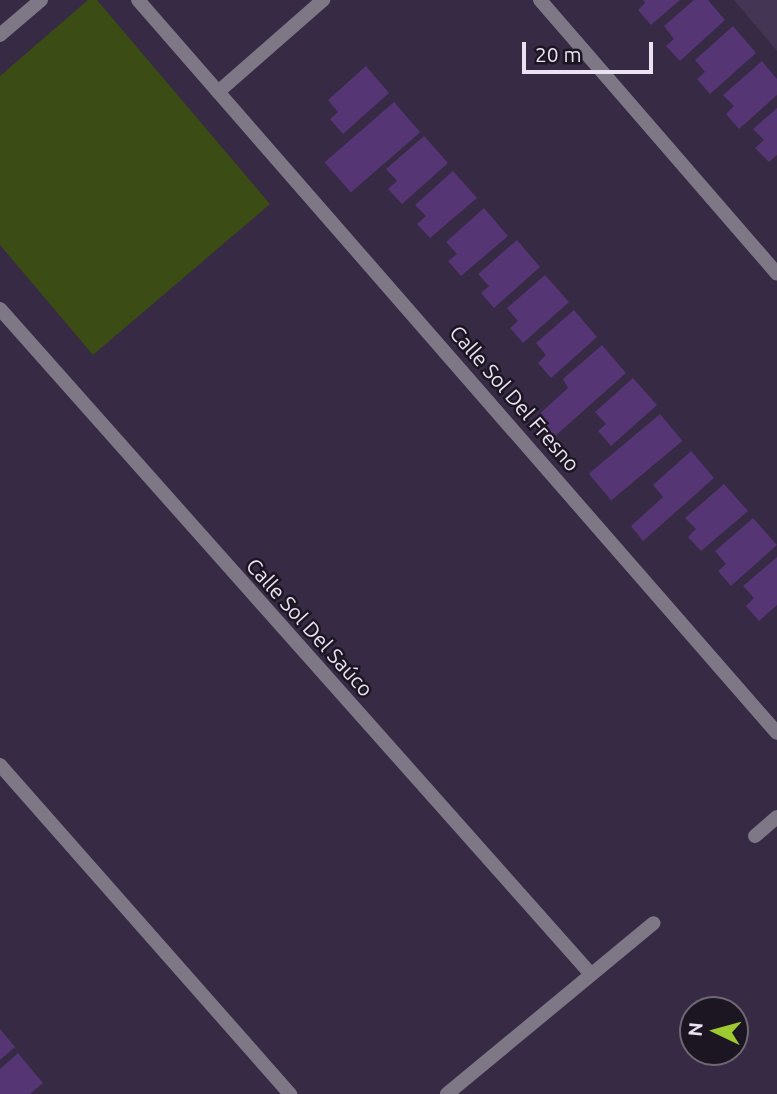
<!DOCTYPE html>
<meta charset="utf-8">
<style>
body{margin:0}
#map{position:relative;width:777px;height:1094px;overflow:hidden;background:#362a44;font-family:Ubuntu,sans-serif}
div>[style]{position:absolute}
.built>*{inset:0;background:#443554}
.green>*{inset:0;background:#3b4c14}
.building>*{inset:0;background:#553573;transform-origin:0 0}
.minor>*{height:14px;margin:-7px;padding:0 7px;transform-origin:7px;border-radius:7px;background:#7e7886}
.tertiary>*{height:14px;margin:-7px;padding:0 7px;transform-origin:7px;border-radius:7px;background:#7e7886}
span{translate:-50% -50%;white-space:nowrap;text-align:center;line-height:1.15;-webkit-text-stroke:5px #1b1621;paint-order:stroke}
.street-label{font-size:21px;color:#eae2f3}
.north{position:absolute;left:679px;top:996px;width:70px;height:70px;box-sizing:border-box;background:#1b1621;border:2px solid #6e6875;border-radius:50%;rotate:275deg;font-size:19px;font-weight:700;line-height:28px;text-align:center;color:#eae2f3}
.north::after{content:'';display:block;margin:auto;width:24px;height:32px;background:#9dca2f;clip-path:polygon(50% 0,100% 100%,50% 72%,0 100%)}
.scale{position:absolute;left:522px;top:42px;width:131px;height:32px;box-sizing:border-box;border:4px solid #eae2f3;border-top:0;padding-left:9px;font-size:21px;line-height:24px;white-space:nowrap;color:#eae2f3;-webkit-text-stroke:5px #1b1621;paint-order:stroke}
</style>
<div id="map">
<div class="built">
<i style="clip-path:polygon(734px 0,777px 0,777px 51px)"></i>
</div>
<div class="green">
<i style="clip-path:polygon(88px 0,97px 0,270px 204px,93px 355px,0 245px,0 76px)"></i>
</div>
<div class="building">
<i style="clip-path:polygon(643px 0,680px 0,651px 25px,638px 10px,645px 3px)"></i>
<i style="clip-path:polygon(694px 0,708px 0,725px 20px,680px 61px,666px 46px,674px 39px,664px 26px)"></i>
<i style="clip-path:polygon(733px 26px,756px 53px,710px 94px,697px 79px,705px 72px,695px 60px)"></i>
<i style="clip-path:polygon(762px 61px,777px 79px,777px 95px,739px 129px,726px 114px,734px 106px,723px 95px)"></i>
<i style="clip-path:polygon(366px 66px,389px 93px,343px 134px,330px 119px,338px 112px,328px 100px)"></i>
<i style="left:394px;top:102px;width:40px;height:92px;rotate:49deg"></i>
<i style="clip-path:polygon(777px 108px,777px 155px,769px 162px,755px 148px,764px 140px,753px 129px)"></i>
<i style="clip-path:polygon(424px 136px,448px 163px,402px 204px,388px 189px,397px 181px,386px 169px)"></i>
<i style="clip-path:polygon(453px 171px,477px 198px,430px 238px,417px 224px,426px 216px,415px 205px)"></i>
<i style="clip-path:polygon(484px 208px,508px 236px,461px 276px,448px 261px,457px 254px,446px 242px)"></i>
<i style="clip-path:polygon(517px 240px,540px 267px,494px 308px,481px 293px,489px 286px,478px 274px)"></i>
<i style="clip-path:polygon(545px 275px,569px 302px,523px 343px,510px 328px,518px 321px,507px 308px)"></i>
<i style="clip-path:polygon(574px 310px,597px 337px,551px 378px,538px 363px,546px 355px,536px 343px)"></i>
<i style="clip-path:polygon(602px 345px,626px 373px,554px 437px,536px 417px,568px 388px,563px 379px)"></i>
<i style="clip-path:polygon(633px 378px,657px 405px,611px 446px,598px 431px,606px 424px,595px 412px)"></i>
<i style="left:660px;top:414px;width:35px;height:93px;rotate:50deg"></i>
<i style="clip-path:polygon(691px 451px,714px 478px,643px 541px,631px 526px,663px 497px,653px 485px)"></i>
<i style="clip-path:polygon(724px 484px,748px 511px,701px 551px,688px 537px,696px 529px,685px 518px)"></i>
<i style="clip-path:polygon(753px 518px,777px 545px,731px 586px,718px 571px,726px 564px,715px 551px)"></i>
<i style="clip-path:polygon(777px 557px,777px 605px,759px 621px,746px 606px,754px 598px,743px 586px)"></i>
<i style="clip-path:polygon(0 1029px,15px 1047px,0 1060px)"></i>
<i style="clip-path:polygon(18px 1053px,43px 1083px,30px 1094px,0 1094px,0 1069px)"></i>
</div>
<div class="minor">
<i style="left:138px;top:0;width:972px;rotate:48.92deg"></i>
<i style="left:540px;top:0;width:362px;rotate:49.1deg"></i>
<i style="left:218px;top:92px;width:140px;rotate:-41.2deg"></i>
<i style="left:0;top:309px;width:888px;rotate:48.38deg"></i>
<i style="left:0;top:765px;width:439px;rotate:48.6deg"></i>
<i style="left:755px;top:836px;width:29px;rotate:-41deg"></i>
<i style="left:447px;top:1094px;width:268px;rotate:-39.6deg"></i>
</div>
<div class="tertiary">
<i style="left:0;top:35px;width:54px;rotate:-40.5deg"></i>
</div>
<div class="street-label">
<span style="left:515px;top:398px;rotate:49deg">Calle Sol Del Fresno</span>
<span style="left:310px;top:627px;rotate:48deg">Calle Sol Del Saúco</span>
</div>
<div class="north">N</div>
<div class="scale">20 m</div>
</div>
